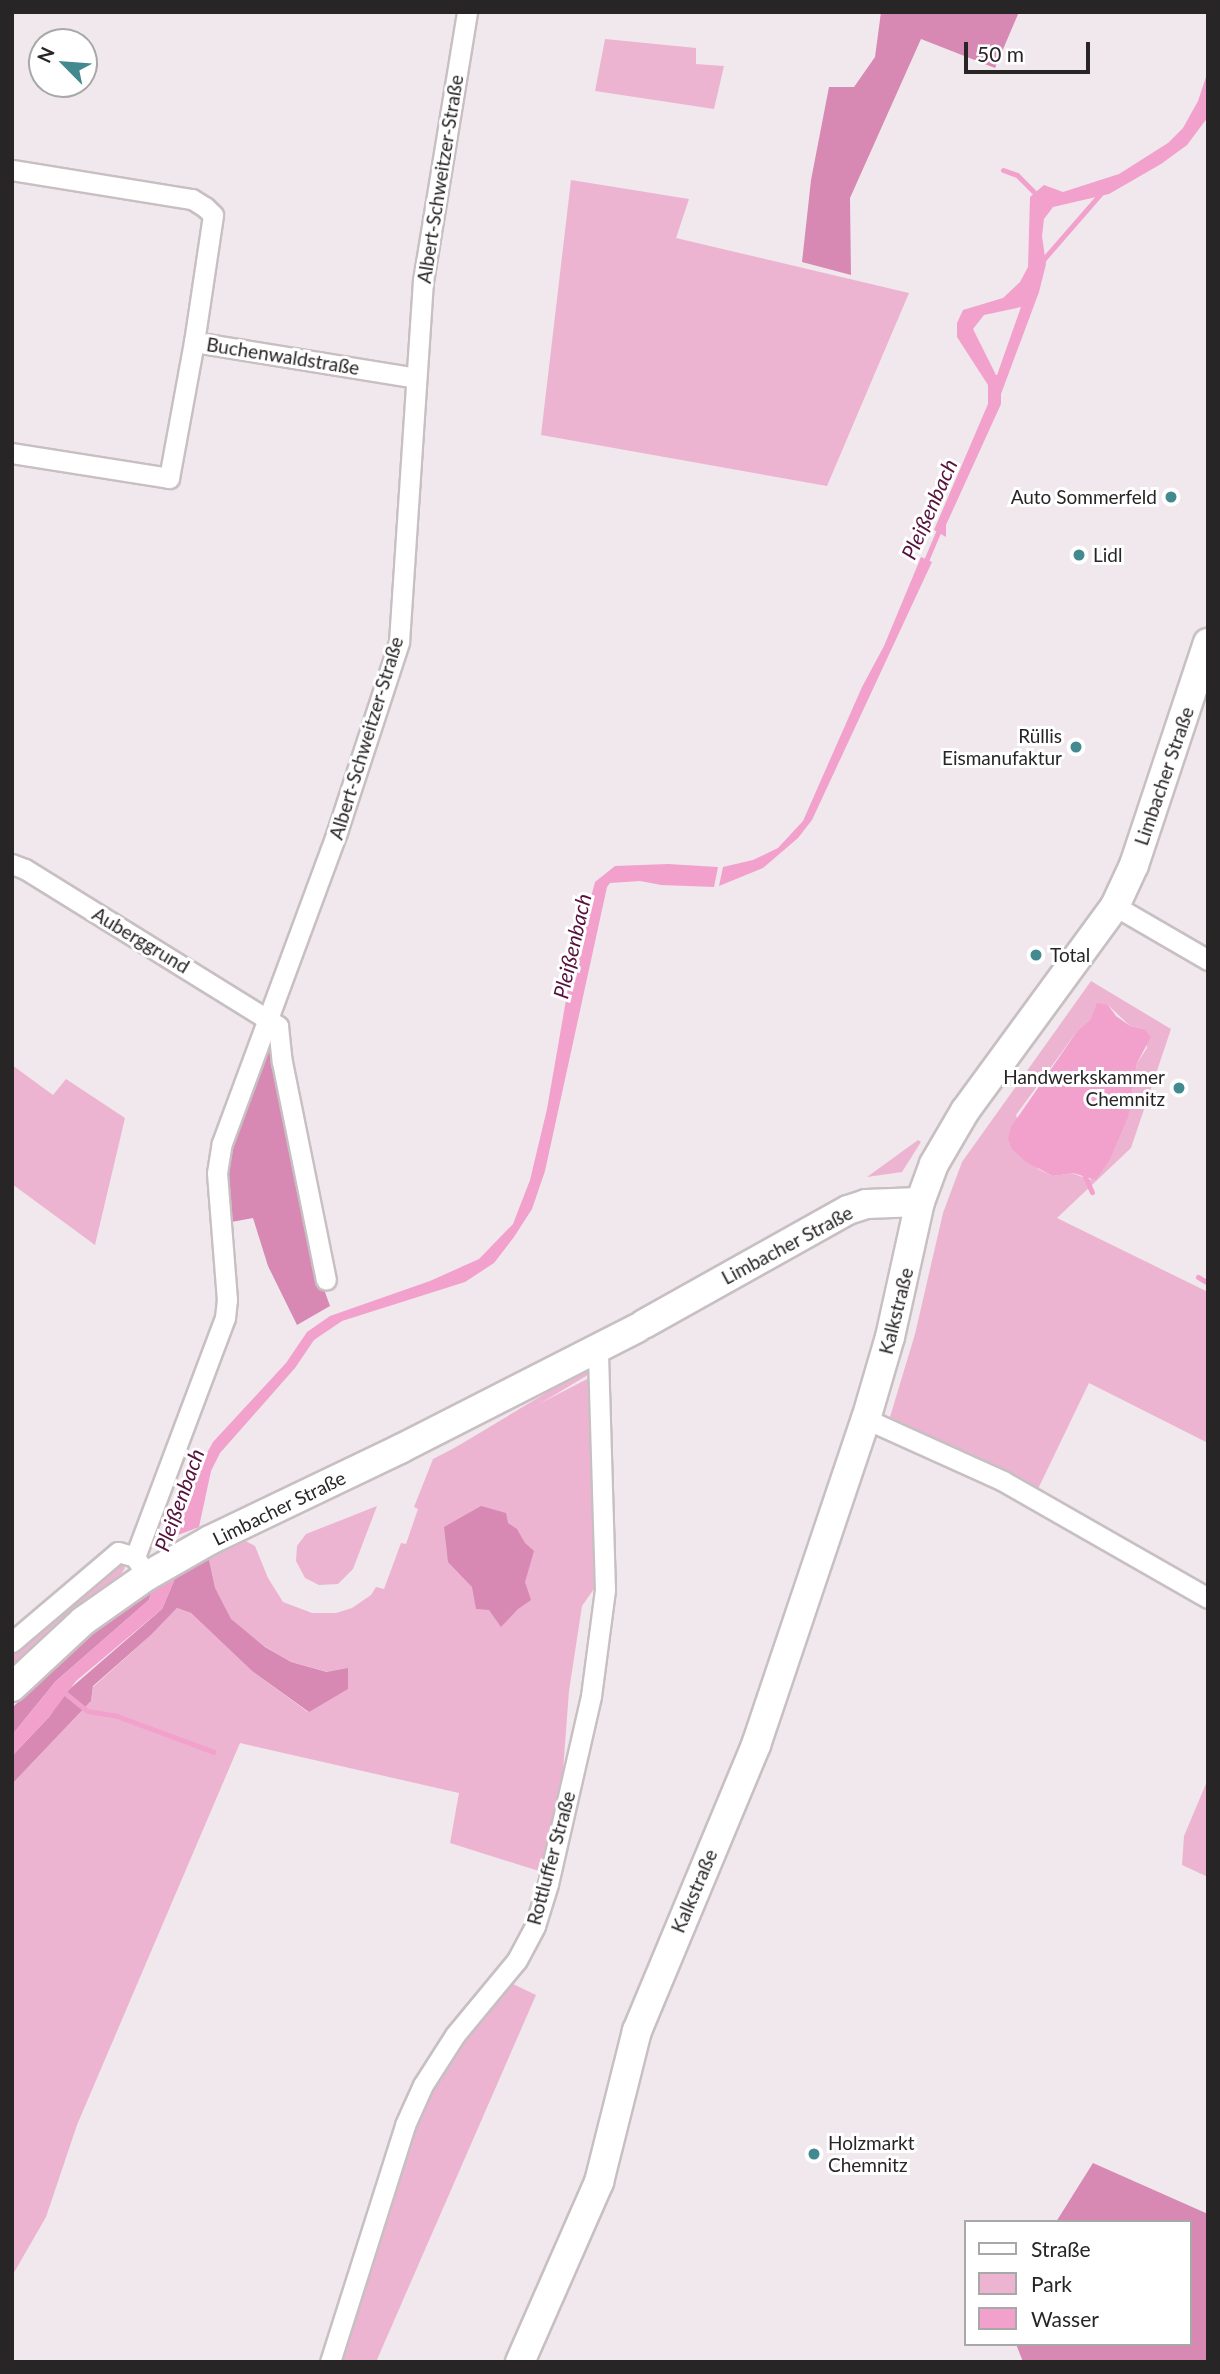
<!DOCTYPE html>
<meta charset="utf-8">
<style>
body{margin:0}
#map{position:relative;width:1220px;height:2374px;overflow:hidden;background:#f0e8ec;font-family:Lato,sans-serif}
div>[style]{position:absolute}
.green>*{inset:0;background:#edb4d1;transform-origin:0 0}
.forest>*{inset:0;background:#d789b3}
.water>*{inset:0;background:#f1a1cc}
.stream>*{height:5px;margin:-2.5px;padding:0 2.5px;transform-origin:2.5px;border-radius:2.5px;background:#f1a1cc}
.roads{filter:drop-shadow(2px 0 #c8bfc3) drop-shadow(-2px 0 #c8bfc3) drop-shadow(0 2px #c8bfc3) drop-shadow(0 -2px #c8bfc3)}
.street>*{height:19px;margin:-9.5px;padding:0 9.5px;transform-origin:9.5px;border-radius:9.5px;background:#fff}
.secondary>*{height:28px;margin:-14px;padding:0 14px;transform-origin:14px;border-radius:14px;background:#fff}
.dots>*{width:19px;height:19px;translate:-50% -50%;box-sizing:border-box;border:4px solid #fff;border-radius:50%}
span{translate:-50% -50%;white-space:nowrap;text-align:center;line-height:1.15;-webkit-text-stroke:6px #fff;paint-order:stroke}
.street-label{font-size:19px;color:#282527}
.poi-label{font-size:19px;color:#282527}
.right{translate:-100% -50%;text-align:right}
.left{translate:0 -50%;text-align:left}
.water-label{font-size:21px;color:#56113c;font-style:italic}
.frame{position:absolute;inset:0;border:14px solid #282527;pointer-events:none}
.legend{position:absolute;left:964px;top:2220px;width:228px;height:126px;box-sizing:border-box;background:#fff;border:2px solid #a9a8a9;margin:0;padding:9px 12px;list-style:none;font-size:21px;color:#282527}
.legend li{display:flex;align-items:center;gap:14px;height:35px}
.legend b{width:35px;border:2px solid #a9a8a9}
.north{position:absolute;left:28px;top:28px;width:70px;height:70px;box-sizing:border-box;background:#fff;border:2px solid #a9a8a9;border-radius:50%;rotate:295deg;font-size:19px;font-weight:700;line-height:28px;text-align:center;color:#282527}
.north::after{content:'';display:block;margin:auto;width:24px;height:32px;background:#428a8f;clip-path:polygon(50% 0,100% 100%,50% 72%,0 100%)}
.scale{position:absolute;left:964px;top:42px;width:126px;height:32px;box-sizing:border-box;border:4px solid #282527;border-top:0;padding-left:9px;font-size:21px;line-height:24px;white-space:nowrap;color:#282527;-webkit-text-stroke:5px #fff;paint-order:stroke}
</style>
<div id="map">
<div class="green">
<i style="clip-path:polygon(605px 39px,696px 48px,696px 64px,724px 66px,714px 109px,595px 91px)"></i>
<i style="clip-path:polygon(571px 180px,689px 199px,676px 238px,909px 293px,827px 486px,541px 435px)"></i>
<i style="clip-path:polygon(evenodd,1091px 981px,1171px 1029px,1131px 1148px,1057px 1218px,1208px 1292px,1208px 1443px,1089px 1383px,1037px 1491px,890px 1417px,915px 1334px,943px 1213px,962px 1162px,1091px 981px,1108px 1005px,1130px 1026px,1144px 1029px,1147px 1048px,1137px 1063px,1130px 1106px,1090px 1180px,1072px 1173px,1053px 1176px,1038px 1169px,1016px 1115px,1078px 1030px,1108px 1005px)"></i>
<i style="clip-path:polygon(12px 1065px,53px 1095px,66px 1079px,125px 1118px,95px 1245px,12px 1184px)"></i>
<i style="clip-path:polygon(918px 1140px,921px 1142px,902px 1172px,867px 1177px)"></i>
<i style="left:586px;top:1369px;width:6px;height:153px;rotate:59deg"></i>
<i style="clip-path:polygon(591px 1377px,590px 1471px,598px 1531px,596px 1586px,582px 1606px,569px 1691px,562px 1784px,542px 1872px,450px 1843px,459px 1793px,240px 1743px,77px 2125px,46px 2217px,12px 2276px,12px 1784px,91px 1701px,93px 1687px,151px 1635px,177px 1608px,191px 1613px,252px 1671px,308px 1712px,328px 1672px,291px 1662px,264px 1646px,229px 1618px,214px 1588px,206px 1556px,242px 1539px,255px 1546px,268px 1578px,283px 1602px,312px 1613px,336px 1613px,352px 1608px,371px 1595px,376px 1587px,384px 1589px,401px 1543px,406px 1544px,418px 1509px,414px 1507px,433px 1459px)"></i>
<i style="clip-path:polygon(377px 1506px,353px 1569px,338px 1584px,319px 1585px,305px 1578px,296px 1561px,297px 1546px,306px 1534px)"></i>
<i style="clip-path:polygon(121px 1560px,125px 1568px,121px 1574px,84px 1603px,12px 1676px,12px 1651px)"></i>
<i style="clip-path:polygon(1208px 1779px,1208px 1877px,1182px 1865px,1184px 1836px)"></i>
<i style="clip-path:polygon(513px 1984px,536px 1995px,376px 2362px,336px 2362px,414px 2128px,431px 2089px,462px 2041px)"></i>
</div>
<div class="forest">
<i style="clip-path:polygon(881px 12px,1019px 12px,995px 68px,921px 39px,850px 198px,851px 275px,802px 262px,811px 180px,829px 87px,854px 87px,875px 57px)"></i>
<i style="clip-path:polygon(264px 1043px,274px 1048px,321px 1281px,330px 1306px,297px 1325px,268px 1266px,253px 1218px,226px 1223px,224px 1167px)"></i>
<i style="clip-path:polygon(481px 1506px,506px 1513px,508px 1523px,517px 1529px,525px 1543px,534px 1551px,525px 1582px,531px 1600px,518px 1609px,501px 1627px,489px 1610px,476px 1609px,472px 1587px,448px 1562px,444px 1527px)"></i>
<i style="clip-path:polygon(208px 1556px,215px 1588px,231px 1619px,265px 1647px,291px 1662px,327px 1672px,348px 1668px,348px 1689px,309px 1712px,252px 1671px,191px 1613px,177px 1608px,151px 1635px,93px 1686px,91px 1701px,12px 1784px,12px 1756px,49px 1717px,65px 1693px,162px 1609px,176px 1576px)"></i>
<i style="clip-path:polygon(154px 1585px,149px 1600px,56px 1681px,12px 1735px,12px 1708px,16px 1704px,94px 1631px)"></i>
<i style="clip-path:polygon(1093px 2163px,1208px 2214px,1208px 2362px,1023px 2362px,1016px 2344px,1190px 2344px,1190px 2222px,1056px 2222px)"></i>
</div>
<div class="water">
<i style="clip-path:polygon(evenodd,1208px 71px,1208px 117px,1187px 145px,1161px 164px,1109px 194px,1053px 207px,1044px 219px,1042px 236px,1046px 264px,1039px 292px,1001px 394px,1001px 404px,946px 525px,946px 537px,934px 530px,988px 404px,988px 385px,957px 337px,957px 323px,963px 310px,1003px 298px,1020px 282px,1028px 267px,1030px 197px,1044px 185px,1063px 192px,1119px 174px,1168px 143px,1183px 128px,1198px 101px,1208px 71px,1021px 307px,997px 375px,996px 375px,973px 329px,984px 315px,1021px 307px)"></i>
<i style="clip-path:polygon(921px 557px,932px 562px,812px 820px,798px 838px,763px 868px,719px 886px,723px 867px,753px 860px,778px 848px,803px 821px,862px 687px,884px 646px)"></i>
<i style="clip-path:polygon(668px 864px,718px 867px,714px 887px,661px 885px,640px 881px,610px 883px,607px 887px,545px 1171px,532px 1209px,514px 1237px,494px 1263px,465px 1282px,342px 1321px,314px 1340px,295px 1368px,220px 1453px,211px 1471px,199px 1527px,178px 1535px,195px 1475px,213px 1442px,286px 1363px,307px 1332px,330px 1316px,430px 1281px,479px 1259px,513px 1224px,530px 1180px,547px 1109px,570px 977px,595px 882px,615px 866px)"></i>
<i style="clip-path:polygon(1097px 1003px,1108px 1005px,1116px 1016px,1130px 1026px,1144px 1029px,1151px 1037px,1137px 1063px,1128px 1117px,1110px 1159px,1096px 1180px,1073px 1173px,1053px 1176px,1026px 1162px,1012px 1149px,1008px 1139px,1011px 1127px,1078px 1030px,1091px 1019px)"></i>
<i style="clip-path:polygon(176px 1576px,162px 1609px,76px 1681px,49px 1717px,12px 1756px,12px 1735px,56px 1681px,149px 1600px,154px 1585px)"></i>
</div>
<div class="stream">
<i style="left:1003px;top:170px;width:15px;rotate:20deg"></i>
<i style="left:1017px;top:175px;width:31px;rotate:45deg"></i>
<i style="left:1042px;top:261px;width:91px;rotate:-49deg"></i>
<i style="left:925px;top:563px;width:39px;rotate:-67deg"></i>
<i style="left:1083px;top:1172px;width:22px;rotate:66deg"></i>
<i style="left:1198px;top:1277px;width:12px;rotate:31deg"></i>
<i style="left:60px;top:1689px;width:35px;rotate:39deg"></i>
<i style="left:87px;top:1711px;width:30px;rotate:9deg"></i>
<i style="left:117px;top:1716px;width:103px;rotate:20.4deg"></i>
</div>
<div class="roads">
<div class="street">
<i style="left:12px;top:170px;width:182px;rotate:9.2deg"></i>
<i style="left:192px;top:199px;width:15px;rotate:32deg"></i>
<i style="left:205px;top:207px;width:11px;rotate:45deg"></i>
<i style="left:213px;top:215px;width:128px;rotate:98.5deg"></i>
<i style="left:12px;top:453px;width:159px;rotate:9deg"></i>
<i style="left:169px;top:478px;width:138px;rotate:-79.6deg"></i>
<i style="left:194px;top:342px;width:225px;rotate:9.2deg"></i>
<i style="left:12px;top:864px;width:14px;rotate:21deg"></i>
<i style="left:25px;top:869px;width:298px;rotate:31.8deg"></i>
<i style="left:278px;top:1026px;width:36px;rotate:84deg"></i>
<i style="left:282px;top:1062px;width:222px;rotate:78.6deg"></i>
<i style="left:1115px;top:906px;width:108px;rotate:30.1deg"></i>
<i style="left:866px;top:1419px;width:150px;rotate:24.3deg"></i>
<i style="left:1003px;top:1481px;width:236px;rotate:29.7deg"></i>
<i style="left:147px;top:1576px;width:22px;rotate:-122deg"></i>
<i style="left:135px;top:1557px;width:255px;rotate:-69.4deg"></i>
<i style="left:225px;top:1318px;width:18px;rotate:-84deg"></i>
<i style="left:227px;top:1300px;width:127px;rotate:-94.5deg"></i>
<i style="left:217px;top:1173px;width:30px;rotate:-81deg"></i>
<i style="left:222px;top:1143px;width:332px;rotate:-69.7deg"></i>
<i style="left:337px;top:832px;width:200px;rotate:-71.9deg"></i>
<i style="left:399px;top:642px;width:362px;rotate:-86.2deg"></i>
<i style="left:423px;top:281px;width:273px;rotate:-80.7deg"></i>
<i style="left:12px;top:1642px;width:139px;rotate:-40.3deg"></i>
<i style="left:118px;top:1552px;width:18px;rotate:16deg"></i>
<i style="left:330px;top:2362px;width:249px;rotate:-72.4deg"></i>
<i style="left:405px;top:2125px;width:44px;rotate:-65.8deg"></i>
<i style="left:423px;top:2085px;width:59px;rotate:-57.4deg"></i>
<i style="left:455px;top:2035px;width:97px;rotate:-50.4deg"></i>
<i style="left:517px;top:1960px;width:38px;rotate:-62deg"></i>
<i style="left:535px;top:1926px;width:44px;rotate:-72.8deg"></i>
<i style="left:548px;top:1884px;width:193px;rotate:-77.1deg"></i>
<i style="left:591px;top:1696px;width:107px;rotate:-82.5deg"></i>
<i style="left:605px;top:1590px;width:241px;rotate:-91.7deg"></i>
</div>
<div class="secondary">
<i style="left:644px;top:1324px;width:234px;rotate:-29.2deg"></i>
<i style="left:848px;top:1210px;width:19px;rotate:-18deg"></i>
<i style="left:866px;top:1204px;width:54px;rotate:-2.1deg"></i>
<i style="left:12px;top:1687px;width:97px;rotate:-42.9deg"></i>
<i style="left:83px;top:1621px;width:78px;rotate:-35.1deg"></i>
<i style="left:147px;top:1576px;width:73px;rotate:-29.7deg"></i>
<i style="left:210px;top:1540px;width:211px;rotate:-25.6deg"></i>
<i style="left:400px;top:1449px;width:266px;rotate:-27deg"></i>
<i style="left:520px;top:2362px;width:197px;rotate:-66.3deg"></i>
<i style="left:599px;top:2182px;width:156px;rotate:-75.9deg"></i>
<i style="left:637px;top:2031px;width:310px;rotate:-67.4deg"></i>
<i style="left:756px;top:1745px;width:344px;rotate:-71.4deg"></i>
<i style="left:866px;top:1419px;width:85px;rotate:-73.7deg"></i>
<i style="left:890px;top:1337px;width:138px;rotate:-77.5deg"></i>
<i style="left:920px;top:1202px;width:40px;rotate:-69.8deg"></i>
<i style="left:934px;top:1164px;width:61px;rotate:-59.7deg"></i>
<i style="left:965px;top:1111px;width:254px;rotate:-53.8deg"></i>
<i style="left:1115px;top:906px;width:45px;rotate:-65.1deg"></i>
<i style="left:1134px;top:865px;width:234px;rotate:-71.6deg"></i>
</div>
</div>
<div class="dots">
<i style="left:1171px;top:497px;background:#428a8f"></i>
<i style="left:1079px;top:555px;background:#428a8f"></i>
<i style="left:1076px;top:747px;background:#428a8f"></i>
<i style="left:1036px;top:955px;background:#428a8f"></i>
<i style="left:1179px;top:1088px;background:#428a8f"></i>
<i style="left:814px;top:2154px;background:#428a8f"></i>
</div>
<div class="street-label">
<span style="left:440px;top:179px;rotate:-81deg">Albert-Schweitzer-Straße</span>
<span style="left:283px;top:356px;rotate:9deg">Buchenwaldstraße</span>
<span style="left:366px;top:738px;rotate:-73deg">Albert-Schweitzer-Straße</span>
<span style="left:1164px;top:776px;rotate:-71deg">Limbacher Straße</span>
<span style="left:141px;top:940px;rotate:31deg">Auberggrund</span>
<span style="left:787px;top:1245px;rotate:-28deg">Limbacher Straße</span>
<span style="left:896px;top:1311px;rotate:-76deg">Kalkstraße</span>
<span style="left:279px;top:1508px;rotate:-26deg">Limbacher Straße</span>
<span style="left:551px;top:1858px;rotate:-75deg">Rottluffer Straße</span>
<span style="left:694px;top:1891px;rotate:-67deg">Kalkstraße</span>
</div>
<div class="poi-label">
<span class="right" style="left:1157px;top:497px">Auto Sommerfeld</span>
<span class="left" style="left:1093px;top:555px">Lidl</span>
<span class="right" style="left:1062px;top:747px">Rüllis<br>Eismanufaktur</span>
<span class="left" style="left:1050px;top:955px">Total</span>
<span class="right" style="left:1165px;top:1088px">Handwerkskammer<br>Chemnitz</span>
<span class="left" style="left:828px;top:2154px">Holzmarkt<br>Chemnitz</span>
</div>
<div class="water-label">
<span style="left:929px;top:509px;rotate:-66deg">Pleißenbach</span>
<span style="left:572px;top:946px;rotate:-77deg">Pleißenbach</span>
<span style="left:179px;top:1500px;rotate:-70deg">Pleißenbach</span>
</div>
<div class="frame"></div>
<ul class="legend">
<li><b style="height:9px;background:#fff"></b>Straße</li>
<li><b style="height:19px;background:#edb4d1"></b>Park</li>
<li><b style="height:19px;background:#f1a1cc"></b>Wasser</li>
</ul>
<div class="north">N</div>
<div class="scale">50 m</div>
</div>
